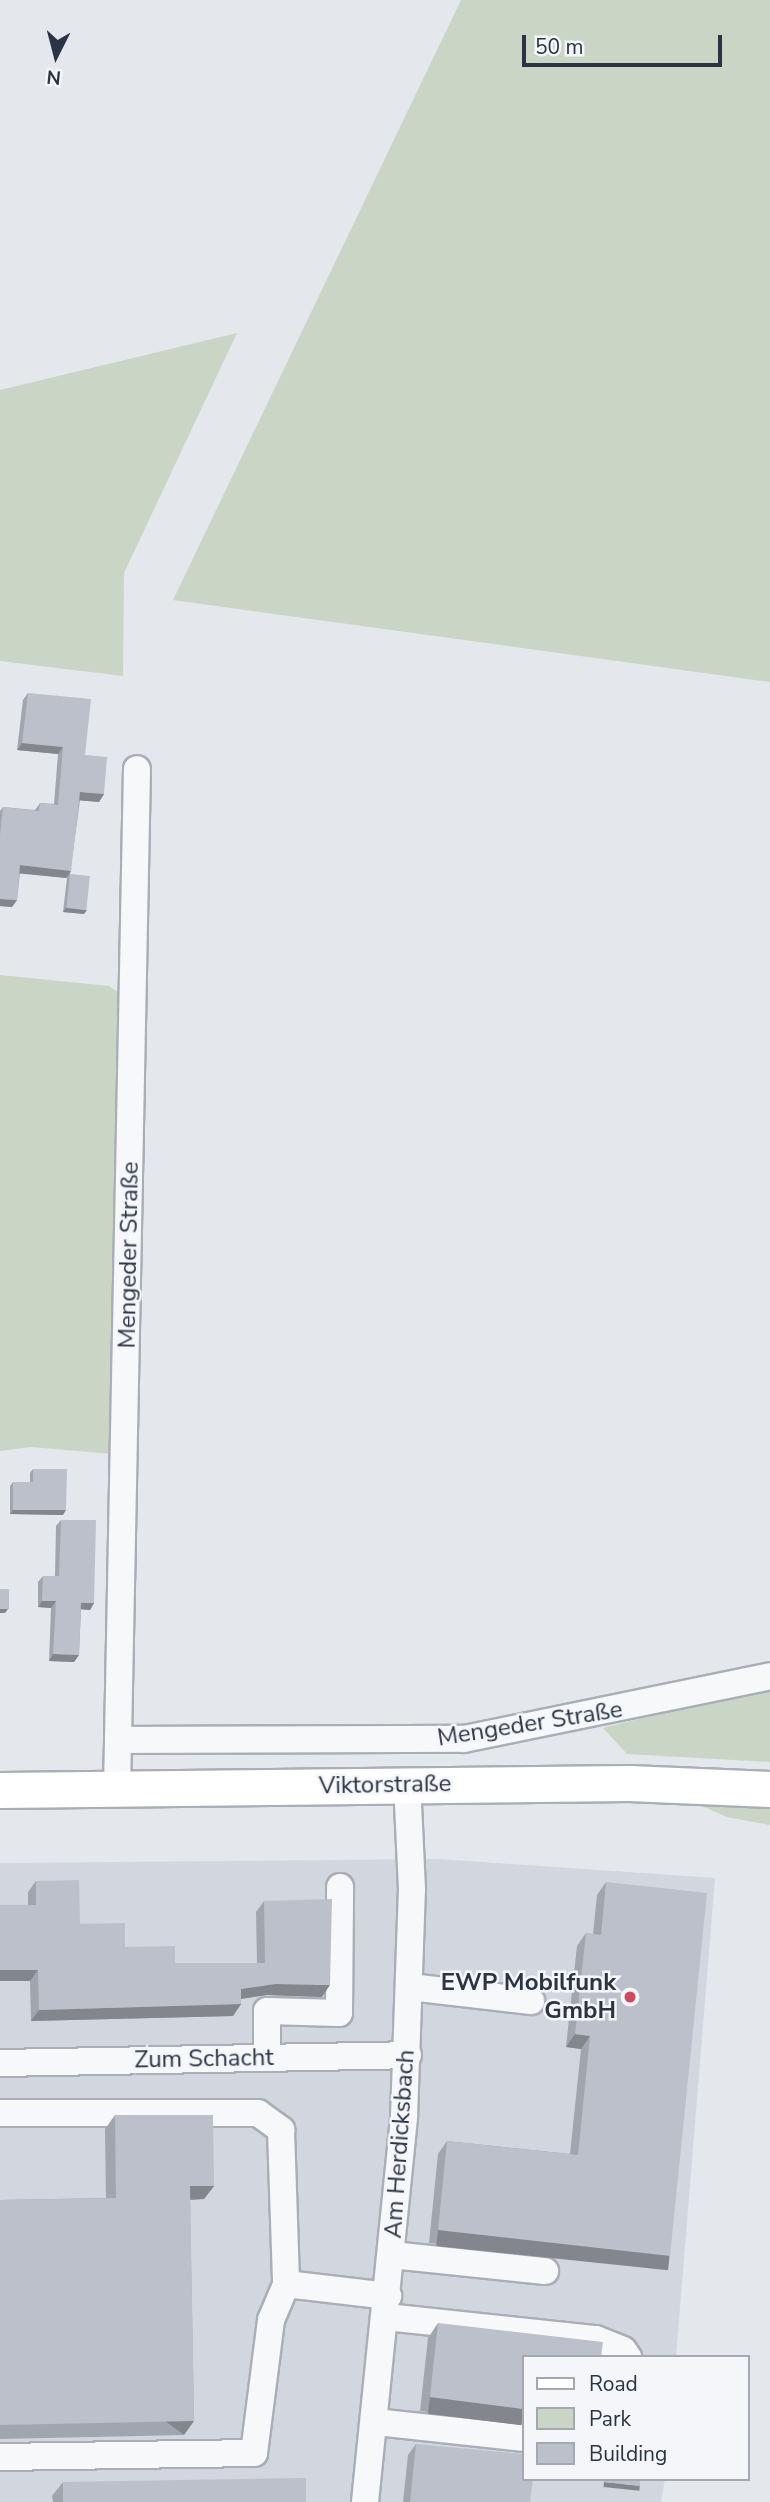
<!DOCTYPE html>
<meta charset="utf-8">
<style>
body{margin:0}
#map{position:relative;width:770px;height:2502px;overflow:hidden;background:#e4e7ec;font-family:"Nunito Sans",sans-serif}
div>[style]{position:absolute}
.built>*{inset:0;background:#d2d6de}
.green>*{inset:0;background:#c9d6c5}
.roads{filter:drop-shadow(2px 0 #a9aeb7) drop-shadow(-2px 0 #a9aeb7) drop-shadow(0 2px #a9aeb7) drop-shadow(0 -2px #a9aeb7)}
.minor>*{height:26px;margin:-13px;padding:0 13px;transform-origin:13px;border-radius:13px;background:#f7f8fa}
.major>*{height:35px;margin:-17.5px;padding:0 17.5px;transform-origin:17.5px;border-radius:17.5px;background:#fff}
.wall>*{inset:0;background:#a1a5ae}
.shaded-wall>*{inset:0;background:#83868d;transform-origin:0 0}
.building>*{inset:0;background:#bbc0ca;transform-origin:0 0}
.dots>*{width:19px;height:19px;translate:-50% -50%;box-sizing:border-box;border:4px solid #f4f6f9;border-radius:50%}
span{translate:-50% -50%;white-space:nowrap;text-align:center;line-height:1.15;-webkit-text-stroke:5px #f4f6f9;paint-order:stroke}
.street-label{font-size:24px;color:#2b3445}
.poi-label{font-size:24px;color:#2b3445;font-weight:700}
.right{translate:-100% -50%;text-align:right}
.legend{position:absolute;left:522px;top:2355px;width:228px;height:126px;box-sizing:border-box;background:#f4f6f9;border:2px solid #a4a8b1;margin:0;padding:9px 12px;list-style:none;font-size:21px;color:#2b3445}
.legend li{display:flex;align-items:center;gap:14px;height:35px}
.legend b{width:35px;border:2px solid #a4a8b1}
.north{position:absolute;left:21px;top:21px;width:70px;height:70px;-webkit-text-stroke:5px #f4f6f9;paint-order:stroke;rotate:186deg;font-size:19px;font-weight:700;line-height:28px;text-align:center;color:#2b3445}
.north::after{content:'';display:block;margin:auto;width:24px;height:32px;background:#2b3445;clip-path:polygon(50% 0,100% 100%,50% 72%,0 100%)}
.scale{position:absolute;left:522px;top:35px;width:200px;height:32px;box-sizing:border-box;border:4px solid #2b3445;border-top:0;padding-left:9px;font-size:21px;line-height:24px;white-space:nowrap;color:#2b3445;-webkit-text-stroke:5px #f4f6f9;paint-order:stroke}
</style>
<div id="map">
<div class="built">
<i style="clip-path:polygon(439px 1859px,715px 1878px,676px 2357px,523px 2357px,523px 2479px,665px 2479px,661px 2502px,0 2502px,0 1863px)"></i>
</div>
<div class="green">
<i style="clip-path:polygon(461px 0,770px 0,770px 682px,173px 600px)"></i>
<i style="clip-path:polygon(237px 333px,124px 573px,123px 676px,0 661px,0 390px)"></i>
<i style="clip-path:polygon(0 975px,109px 986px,119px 993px,112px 1454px,31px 1447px,0 1451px)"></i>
<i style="clip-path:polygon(770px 1686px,770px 1762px,627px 1754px,603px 1728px)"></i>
<i style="clip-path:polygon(770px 1803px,770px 1825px,727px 1817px,697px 1804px)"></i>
</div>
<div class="roads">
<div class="minor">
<i style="left:118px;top:1740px;width:971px;rotate:-88.88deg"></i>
<i style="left:117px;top:1788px;width:48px;rotate:-88.8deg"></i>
<i style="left:118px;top:1740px;width:346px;rotate:-0.2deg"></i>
<i style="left:464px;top:1739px;width:312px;rotate:-11.6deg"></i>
<i style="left:410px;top:1987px;width:122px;rotate:6.6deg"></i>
<i style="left:267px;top:2058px;width:47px;rotate:-90deg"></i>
<i style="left:267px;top:2011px;width:72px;rotate:1.6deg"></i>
<i style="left:339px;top:2013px;width:126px;rotate:-89.5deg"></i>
<i style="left:0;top:2063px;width:408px;rotate:-1.1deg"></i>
<i style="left:0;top:2113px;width:258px"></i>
<i style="left:258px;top:2113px;width:29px;rotate:36deg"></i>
<i style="left:281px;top:2130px;width:154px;rotate:88.1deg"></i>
<i style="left:286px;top:2284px;width:103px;rotate:6.7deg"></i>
<i style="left:392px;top:2255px;width:154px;rotate:6deg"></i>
<i style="left:386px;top:2317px;width:211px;rotate:6deg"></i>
<i style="left:596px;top:2339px;width:29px;rotate:22deg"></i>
<i style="left:623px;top:2350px;width:9px;rotate:54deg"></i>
<i style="left:376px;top:2422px;width:148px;rotate:6.2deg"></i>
<i style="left:0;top:2457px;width:254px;rotate:-0.9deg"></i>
<i style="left:254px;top:2453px;width:134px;rotate:-82.7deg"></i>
<i style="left:271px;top:2320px;width:39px;rotate:-67deg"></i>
<i style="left:365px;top:2502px;width:387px;rotate:-84.2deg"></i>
<i style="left:404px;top:2117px;width:228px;rotate:-88deg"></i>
<i style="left:412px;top:1889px;width:105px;rotate:-92.7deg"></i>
</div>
<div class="major">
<i style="left:0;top:1790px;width:629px;rotate:-0.64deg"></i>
<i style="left:629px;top:1783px;width:141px;rotate:2.4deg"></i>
</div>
</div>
<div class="wall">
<i style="clip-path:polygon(28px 693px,85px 755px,104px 794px,99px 802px,80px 800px,70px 874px,84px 914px,63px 912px,67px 878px,20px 873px,17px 900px,12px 907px,0 906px,0 811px,3px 807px,35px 810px,40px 803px,54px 804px,58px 754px,17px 750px,23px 700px)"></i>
<i style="clip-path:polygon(33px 1469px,63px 1515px,10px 1514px,10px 1486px,13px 1482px,30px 1482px,30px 1473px)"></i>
<i style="clip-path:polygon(61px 1520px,94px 1603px,90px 1610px,81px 1609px,79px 1655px,74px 1662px,49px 1661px,51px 1608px,38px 1607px,38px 1582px,43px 1576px,55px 1576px,56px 1526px)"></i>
<i style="clip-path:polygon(36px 1881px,80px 1924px,125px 1947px,175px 1963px,257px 1963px,256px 1912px,264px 1901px,322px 1997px,267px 1995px,241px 1999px,241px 2004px,233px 2016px,31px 2021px,30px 1981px,0 1981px,0 1905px,28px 1905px,28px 1892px)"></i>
<i style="clip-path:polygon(606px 1882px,661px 2268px,429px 2243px,438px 2154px,447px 2141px,570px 2154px,581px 2049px,566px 2047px,577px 1946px,586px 1933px,593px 1934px,597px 1895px)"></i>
<i style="clip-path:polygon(115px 2115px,214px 2186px,204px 2199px,190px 2200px,194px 2421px,184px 2435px,0 2439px,0 2200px,106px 2198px,105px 2129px)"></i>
<i style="clip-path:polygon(438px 2323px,523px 2357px,523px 2424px,420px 2411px,428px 2338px)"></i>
<i style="clip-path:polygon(416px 2444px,530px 2502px,403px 2502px,408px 2455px)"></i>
<i style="clip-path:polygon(63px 2482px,306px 2502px,53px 2502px,52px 2496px)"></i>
</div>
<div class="shaded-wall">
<i style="clip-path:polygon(22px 743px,63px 747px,58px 754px,17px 750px)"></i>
<i style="clip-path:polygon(80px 792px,104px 794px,99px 802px,75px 800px)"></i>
<i style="clip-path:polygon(20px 865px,71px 871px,66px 878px,15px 873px)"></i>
<i style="clip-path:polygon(0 899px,17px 900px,12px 907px,0 906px)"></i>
<i style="clip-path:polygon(66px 908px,87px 910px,84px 914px,63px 912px)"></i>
<i style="clip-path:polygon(13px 1510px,66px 1510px,63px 1515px,10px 1514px)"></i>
<i style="clip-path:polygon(42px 1601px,56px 1601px,51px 1608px,38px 1607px)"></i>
<i style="clip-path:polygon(81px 1603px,94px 1603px,90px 1610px,76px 1609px)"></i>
<i style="clip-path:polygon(0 1609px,8px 1609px,5px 1613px,0 1613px)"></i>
<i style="clip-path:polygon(53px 1654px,79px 1655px,74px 1662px,49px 1661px)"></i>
<i style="clip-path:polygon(0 1970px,38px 1970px,30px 1981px,0 1981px)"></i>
<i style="clip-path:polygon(275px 1984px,330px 1985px,322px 1997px,267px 1995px,233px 2000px,241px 1989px)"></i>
<i style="clip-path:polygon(241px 2004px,233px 2016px,31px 2021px,39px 2010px)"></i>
<i style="clip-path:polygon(575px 2034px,590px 2036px,581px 2049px,566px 2047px)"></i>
<i style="clip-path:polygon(190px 2186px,214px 2186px,204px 2199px,181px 2200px)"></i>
<i style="left:438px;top:2230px;width:233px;height:16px;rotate:6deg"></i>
<i style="left:430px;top:2397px;width:94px;height:17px;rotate:7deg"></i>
<i style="left:194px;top:2421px;width:17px;height:194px;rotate:126deg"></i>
<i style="left:604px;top:2482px;width:36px;height:5px;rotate:6deg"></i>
</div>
<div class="building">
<i style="clip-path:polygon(28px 693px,91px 699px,85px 755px,107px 757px,104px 794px,80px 792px,71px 871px,20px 865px,17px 900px,0 899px,0 835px,3px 807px,39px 811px,40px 803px,58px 805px,63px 747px,22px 743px)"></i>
<i style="left:70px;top:874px;width:20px;height:34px;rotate:6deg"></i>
<i style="clip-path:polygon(33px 1469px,67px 1469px,66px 1510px,13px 1510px,13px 1482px,33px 1482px)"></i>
<i style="clip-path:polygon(61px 1520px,96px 1520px,94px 1603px,81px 1603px,79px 1655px,53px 1654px,56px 1601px,42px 1601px,43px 1576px,59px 1576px)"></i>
<i style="left:0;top:1589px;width:9px;height:20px"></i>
<i style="clip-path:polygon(79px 1880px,80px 1924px,125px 1923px,125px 1947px,175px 1946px,175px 1963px,265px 1963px,264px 1901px,332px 1899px,330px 1985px,275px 1984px,241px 1989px,241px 2004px,39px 2010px,38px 1970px,0 1970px,0 1905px,36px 1905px,36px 1881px)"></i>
<i style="clip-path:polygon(606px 1882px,707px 1893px,670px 2256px,438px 2230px,447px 2141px,578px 2155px,590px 2036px,575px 2034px,586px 1933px,601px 1935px)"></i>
<i style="clip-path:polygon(115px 2115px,213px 2115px,214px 2186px,190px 2186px,194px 2421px,0 2425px,0 2200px,116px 2198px)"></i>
<i style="clip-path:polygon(438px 2323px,603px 2342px,601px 2357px,523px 2357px,523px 2409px,430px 2397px)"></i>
<i style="clip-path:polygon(416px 2444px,523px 2454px,523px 2479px,533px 2479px,530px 2502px,410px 2502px)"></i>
<i style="clip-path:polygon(306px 2478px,306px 2502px,63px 2502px,63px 2482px)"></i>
<i style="clip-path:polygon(604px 2479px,640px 2479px,640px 2486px,604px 2482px)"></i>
</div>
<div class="dots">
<i style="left:630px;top:1997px;background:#d1495b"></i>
</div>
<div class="street-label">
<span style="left:129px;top:1255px;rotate:-89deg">Mengeder Straße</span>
<span style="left:530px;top:1724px;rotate:-9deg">Mengeder Straße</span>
<span style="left:385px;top:1785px;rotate:-1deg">Viktorstraße</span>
<span style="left:204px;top:2059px;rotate:-1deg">Zum Schacht</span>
<span style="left:400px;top:2144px;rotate:-86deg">Am Herdicksbach</span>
</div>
<div class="poi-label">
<span class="right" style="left:616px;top:1997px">EWP Mobilfunk<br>GmbH</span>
</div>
<ul class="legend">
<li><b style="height:9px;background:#fff"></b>Road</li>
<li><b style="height:19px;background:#c9d6c5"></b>Park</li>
<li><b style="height:19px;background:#bbc0ca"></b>Building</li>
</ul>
<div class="north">N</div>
<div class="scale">50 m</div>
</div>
